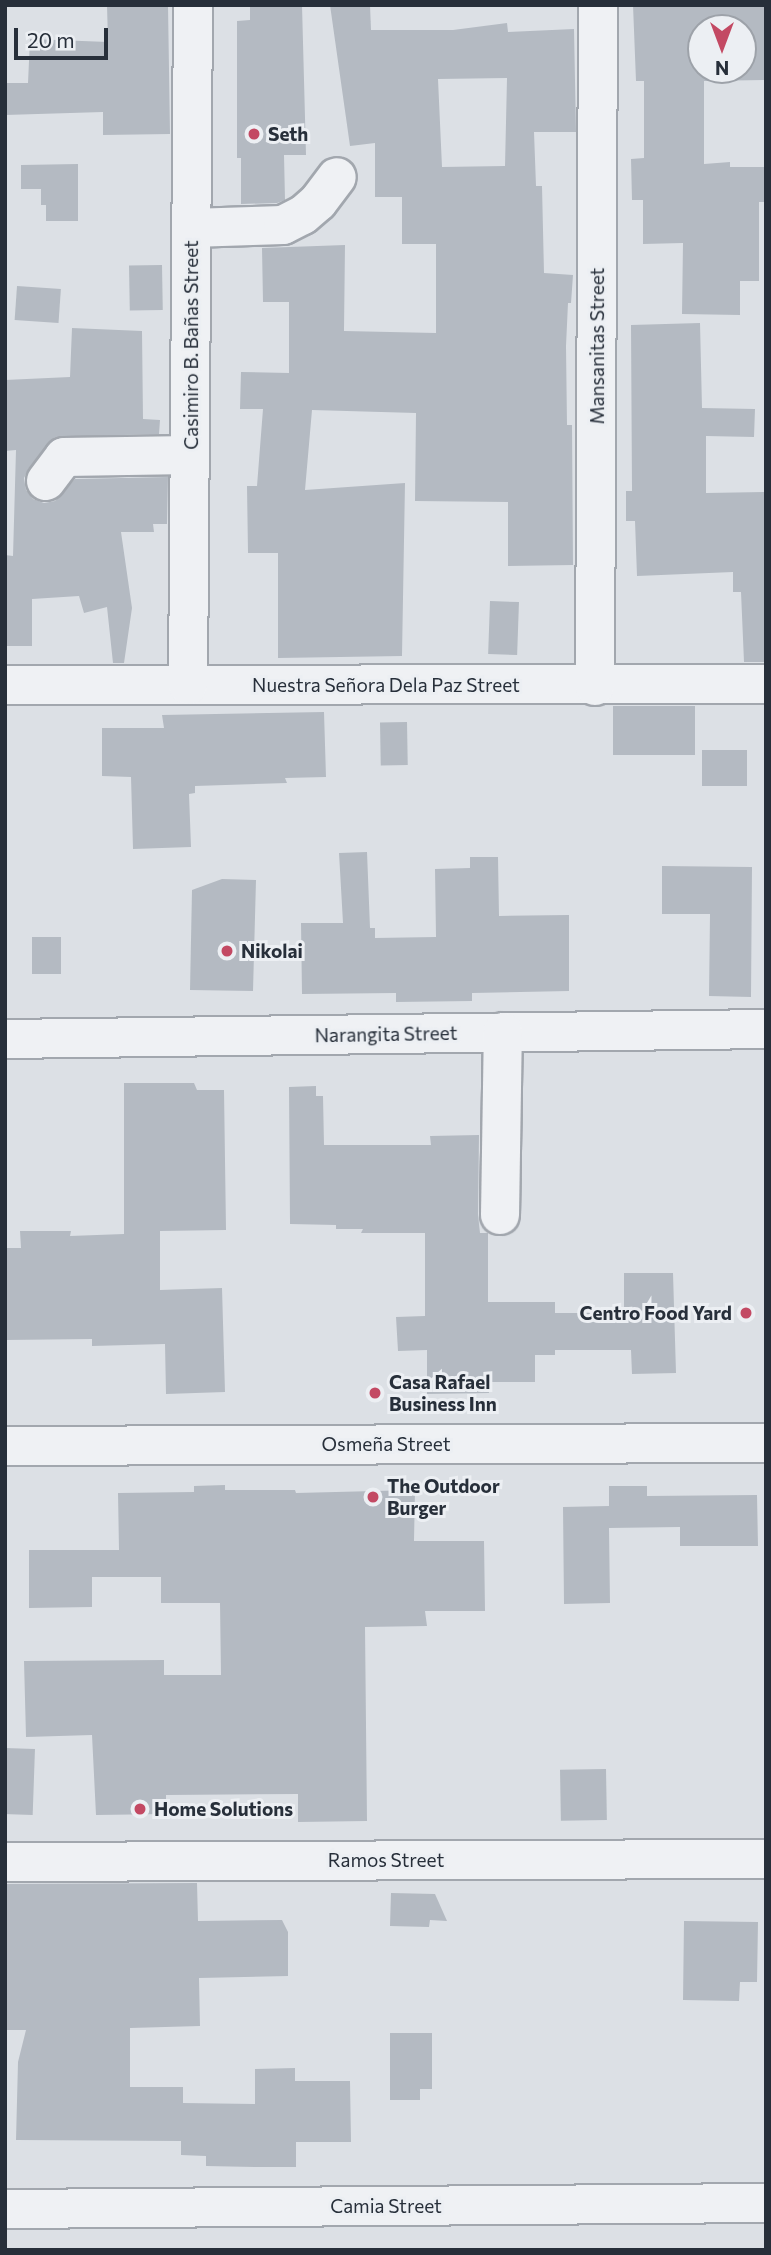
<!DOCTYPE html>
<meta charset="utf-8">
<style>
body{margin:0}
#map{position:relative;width:771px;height:2255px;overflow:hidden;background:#dce0e5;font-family:Commissioner,sans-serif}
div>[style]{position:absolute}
.building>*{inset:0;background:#b4bac2;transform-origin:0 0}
.roads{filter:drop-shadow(2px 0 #a2a7ae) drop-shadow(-2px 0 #a2a7ae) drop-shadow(0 2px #a2a7ae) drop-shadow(0 -2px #a2a7ae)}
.minor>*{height:38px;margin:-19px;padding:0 19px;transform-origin:19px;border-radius:19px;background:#eff1f4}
.dots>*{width:19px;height:19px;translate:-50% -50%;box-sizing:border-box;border:4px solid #eceff3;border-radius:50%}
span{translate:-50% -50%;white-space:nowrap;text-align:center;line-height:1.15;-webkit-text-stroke:6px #eceff3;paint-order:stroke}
.poi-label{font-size:19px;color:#272f3a;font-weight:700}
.left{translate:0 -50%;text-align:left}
.right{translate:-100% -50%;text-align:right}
.street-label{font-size:19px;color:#272f3a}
.frame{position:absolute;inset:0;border:7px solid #272f3a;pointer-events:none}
.north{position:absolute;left:687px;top:14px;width:70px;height:70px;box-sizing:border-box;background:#eceff3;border:2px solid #9da2a9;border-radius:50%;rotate:180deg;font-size:19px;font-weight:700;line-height:28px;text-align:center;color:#272f3a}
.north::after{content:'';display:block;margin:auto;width:24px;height:32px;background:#c34963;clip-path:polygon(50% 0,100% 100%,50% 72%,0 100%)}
.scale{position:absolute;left:14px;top:28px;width:94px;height:32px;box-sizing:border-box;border:4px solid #272f3a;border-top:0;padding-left:9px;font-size:21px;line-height:24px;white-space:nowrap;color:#272f3a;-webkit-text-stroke:5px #eceff3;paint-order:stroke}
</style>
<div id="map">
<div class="building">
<i style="clip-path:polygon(107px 5px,168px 5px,170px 134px,103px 135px,103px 112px,5px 115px,5px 83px,28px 83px,30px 39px,108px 42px)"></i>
<i style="clip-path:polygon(250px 5px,302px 5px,306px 155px,284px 155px,285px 200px,277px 203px,241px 204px,241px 158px,237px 158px,237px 21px,250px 20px)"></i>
<i style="clip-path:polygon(evenodd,330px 5px,370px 5px,371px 30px,453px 30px,507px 23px,508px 32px,574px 29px,576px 132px,534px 132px,536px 186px,542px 186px,544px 273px,573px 275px,571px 303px,568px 303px,566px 346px,567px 425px,572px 425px,573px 565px,508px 566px,508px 502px,415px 501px,416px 413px,312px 410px,305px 490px,405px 483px,402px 656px,278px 658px,278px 553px,248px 553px,247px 486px,257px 486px,263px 409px,240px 409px,241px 372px,289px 373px,289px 302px,263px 302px,262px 248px,345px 245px,344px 331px,436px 333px,436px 244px,402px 244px,402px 197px,375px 197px,375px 143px,350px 146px,330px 5px,507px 78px,505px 166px,442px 167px,438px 79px,507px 78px)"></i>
<i style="clip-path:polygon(evenodd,633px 5px,766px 5px,766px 80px,704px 81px,704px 164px,730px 162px,730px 167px,766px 167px,766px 202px,759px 202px,759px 281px,740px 281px,740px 315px,682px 314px,683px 243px,643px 244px,643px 200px,632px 200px,631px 159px,644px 158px,644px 81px,636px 81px,633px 5px,701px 28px,743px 28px,743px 70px,701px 70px,701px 28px)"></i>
<i style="clip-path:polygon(78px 164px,78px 221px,46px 221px,46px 205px,41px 205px,41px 189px,21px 189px,21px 165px)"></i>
<i style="left:162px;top:265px;width:45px;height:33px;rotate:89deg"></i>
<i style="left:17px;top:286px;width:44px;height:34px;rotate:4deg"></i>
<i style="clip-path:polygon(700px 323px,702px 408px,755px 409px,754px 437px,706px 436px,706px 493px,766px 492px,766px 662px,744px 662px,741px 592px,733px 592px,733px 572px,637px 576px,635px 521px,626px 521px,626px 491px,632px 491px,631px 325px)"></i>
<i style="clip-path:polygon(72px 328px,142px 331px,143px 419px,160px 420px,159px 434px,55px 437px,29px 468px,24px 478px,26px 490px,33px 499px,44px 503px,55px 501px,75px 479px,168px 477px,167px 524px,153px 524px,154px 532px,121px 532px,132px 608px,124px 663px,113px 663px,107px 607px,84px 613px,79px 596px,32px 599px,32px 646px,5px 646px,5px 555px,13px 556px,16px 450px,5px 451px,5px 380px,70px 377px)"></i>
<i style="left:490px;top:601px;width:29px;height:53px;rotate:2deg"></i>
<i style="left:613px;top:706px;width:82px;height:49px"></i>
<i style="clip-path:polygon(324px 712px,326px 777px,285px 778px,287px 783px,195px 786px,195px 793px,189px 794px,191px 847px,133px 849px,131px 777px,102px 776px,102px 728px,164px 728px,162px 715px)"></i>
<i style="left:407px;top:722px;width:43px;height:27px;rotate:89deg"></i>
<i style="left:747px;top:750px;width:36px;height:45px;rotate:90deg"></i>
<i style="clip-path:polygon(367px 852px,370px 928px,375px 928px,375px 938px,436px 937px,435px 869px,470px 868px,470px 857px,498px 857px,499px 916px,569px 915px,569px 991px,472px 993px,472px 1001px,396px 1002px,396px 993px,302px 994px,301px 923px,343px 923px,339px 853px)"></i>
<i style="clip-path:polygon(662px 866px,752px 867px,751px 997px,709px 996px,710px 914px,662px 914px)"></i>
<i style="clip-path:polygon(222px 879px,256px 880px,253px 991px,190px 990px,192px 890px)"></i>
<i style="left:32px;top:937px;width:29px;height:37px"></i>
<i style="clip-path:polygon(124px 1083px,194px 1083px,197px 1090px,224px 1090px,226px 1230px,160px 1231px,160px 1290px,222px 1288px,225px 1392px,166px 1394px,165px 1344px,92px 1346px,92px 1339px,5px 1340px,5px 1248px,21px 1248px,20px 1231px,71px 1231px,70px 1236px,124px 1234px)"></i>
<i style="clip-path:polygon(316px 1086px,316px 1096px,323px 1096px,324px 1145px,431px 1145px,430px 1136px,479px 1135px,478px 1215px,480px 1233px,488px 1233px,488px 1302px,555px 1302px,555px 1313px,624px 1313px,624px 1273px,673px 1273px,676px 1373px,632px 1374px,631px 1350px,555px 1350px,555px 1355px,535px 1355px,535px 1382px,488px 1382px,489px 1393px,427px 1394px,427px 1350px,398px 1351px,396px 1317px,425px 1316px,425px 1233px,361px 1233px,363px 1229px,336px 1229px,336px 1225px,290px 1224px,289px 1087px)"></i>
<i style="clip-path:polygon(225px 1485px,225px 1490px,295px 1490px,296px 1493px,415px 1490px,414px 1541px,484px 1541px,485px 1611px,425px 1611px,427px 1626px,365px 1627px,367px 1821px,298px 1822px,298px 1794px,166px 1795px,166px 1814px,96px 1815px,92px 1735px,26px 1737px,24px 1661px,164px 1660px,164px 1675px,221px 1675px,220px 1603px,161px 1603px,161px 1577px,92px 1577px,92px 1607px,29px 1608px,29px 1550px,119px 1550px,118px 1493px,194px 1492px,194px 1486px)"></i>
<i style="clip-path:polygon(609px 1486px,647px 1486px,647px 1496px,757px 1495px,758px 1546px,680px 1546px,680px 1527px,609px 1528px,610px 1603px,564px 1604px,563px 1507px,609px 1506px)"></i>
<i style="left:5px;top:1748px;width:30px;height:66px;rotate:2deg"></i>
<i style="left:606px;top:1769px;width:51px;height:46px;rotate:89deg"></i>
<i style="clip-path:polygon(197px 1883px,198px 1921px,282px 1920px,288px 1932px,288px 1976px,199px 1978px,200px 2026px,130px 2028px,130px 2087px,183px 2087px,183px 2103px,255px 2104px,255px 2069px,295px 2068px,295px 2081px,350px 2081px,351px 2142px,296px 2142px,296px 2167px,255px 2167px,206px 2166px,206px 2156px,181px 2155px,181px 2141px,16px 2140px,18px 2062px,26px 2030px,5px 2030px,5px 1884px)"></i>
<i style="clip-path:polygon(391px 1893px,435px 1894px,447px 1921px,430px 1920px,429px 1927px,390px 1926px)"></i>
<i style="clip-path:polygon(684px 1921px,758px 1922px,757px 1982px,740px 1982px,739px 2001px,683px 2000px)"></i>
<i style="clip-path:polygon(390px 2033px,432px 2033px,432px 2089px,420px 2089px,420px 2100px,390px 2100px)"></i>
</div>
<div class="roads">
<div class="minor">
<i style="left:191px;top:228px;width:92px;rotate:-1.9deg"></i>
<i style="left:283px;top:225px;width:22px;rotate:-27deg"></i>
<i style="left:303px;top:215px;width:20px;rotate:-41deg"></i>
<i style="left:318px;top:202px;width:31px;rotate:-53deg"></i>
<i style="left:46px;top:481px;width:30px;rotate:-53deg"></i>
<i style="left:64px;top:457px;width:126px;rotate:-0.9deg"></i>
<i style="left:5px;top:685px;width:761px;rotate:-0.08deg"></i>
<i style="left:188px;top:685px;width:680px;rotate:-89.58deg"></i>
<i style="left:595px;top:686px;width:681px;rotate:-89.75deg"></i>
<i style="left:5px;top:1039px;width:761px;rotate:-0.75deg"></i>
<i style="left:500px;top:1215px;width:183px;rotate:-89.1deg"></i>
<i style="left:5px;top:1446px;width:761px;rotate:-0.23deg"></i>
<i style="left:5px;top:1862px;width:761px;rotate:-0.23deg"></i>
<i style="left:5px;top:2209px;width:761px;rotate:-0.45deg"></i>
</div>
</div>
<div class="dots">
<i style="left:254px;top:134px;background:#c34963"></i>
<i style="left:227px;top:951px;background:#c34963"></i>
<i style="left:746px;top:1313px;background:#c34963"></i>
<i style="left:375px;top:1393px;background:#c34963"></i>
<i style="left:373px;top:1497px;background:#c34963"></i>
<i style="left:140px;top:1809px;background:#c34963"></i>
</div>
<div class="poi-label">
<span class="left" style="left:268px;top:134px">Seth</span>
<span class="left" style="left:241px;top:951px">Nikolai</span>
<span class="right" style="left:732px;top:1313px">Centro Food Yard</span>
<span class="left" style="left:389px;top:1393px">Casa Rafael<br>Business Inn</span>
<span class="left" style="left:387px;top:1497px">The Outdoor<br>Burger</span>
<span class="left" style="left:154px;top:1809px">Home Solutions</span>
</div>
<div class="street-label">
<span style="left:191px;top:345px;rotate:-90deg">Casimiro B. Bañas Street</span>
<span style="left:597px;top:346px;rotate:-90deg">Mansanitas Street</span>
<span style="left:386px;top:685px">Nuestra Señora Dela Paz Street</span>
<span style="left:386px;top:1034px;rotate:-1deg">Narangita Street</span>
<span style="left:386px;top:1444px">Osmeña Street</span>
<span style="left:386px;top:1860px">Ramos Street</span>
<span style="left:386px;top:2206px">Camia Street</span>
</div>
<div class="frame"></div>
<div class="north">N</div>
<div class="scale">20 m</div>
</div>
